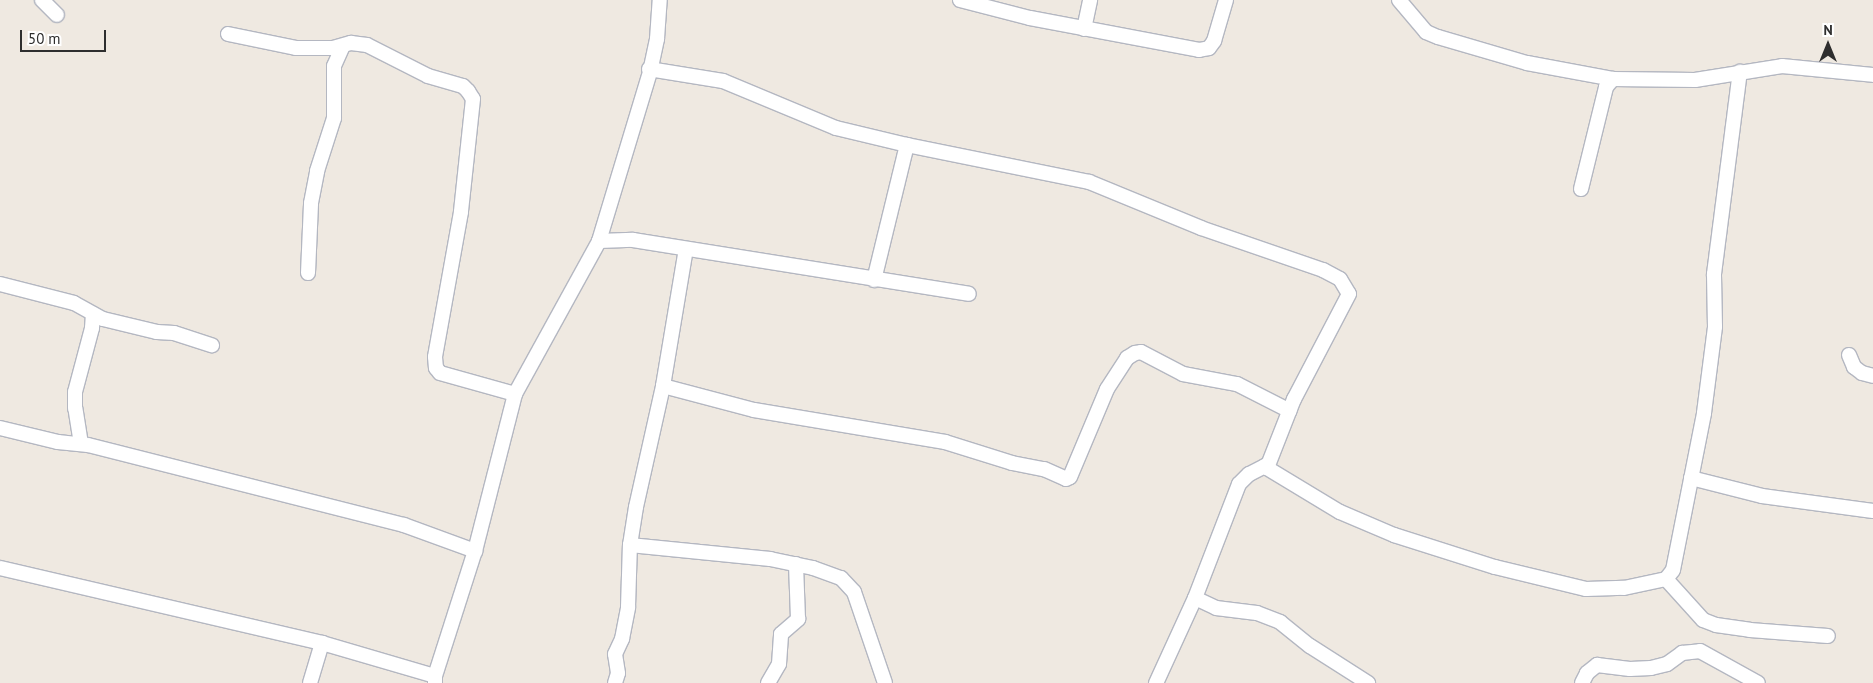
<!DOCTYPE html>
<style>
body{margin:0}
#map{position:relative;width:1873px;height:683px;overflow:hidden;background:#efe9e1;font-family:"PT Sans",sans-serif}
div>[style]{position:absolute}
.roads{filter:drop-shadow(1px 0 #b4b7c1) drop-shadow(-1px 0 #b4b7c1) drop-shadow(0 1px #b4b7c1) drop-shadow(0 -1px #b4b7c1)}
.street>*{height:14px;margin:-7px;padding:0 7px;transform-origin:7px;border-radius:7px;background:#fff}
span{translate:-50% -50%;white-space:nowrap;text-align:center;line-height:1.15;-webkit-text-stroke:5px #fff;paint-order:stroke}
.north{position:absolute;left:1803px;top:20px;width:50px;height:50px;-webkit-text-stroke:4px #fff;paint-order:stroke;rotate:0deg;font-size:14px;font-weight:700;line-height:20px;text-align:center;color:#2e2e2e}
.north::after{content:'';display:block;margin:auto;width:18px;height:22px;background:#2e2e2e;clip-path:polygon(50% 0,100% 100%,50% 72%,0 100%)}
.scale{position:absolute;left:20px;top:30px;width:86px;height:22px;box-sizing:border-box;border:2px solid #2e2e2e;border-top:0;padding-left:6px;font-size:15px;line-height:18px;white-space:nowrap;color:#2e2e2e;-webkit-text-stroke:4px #fff;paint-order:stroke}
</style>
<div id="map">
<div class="roads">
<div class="street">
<i style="left:42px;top:0;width:21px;rotate:45deg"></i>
<i style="left:960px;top:0;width:72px;rotate:14.4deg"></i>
<i style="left:1030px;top:18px;width:172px;rotate:10.7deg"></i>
<i style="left:1199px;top:50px;width:10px;rotate:-11deg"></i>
<i style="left:1209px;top:48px;width:9px;rotate:-54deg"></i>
<i style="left:1214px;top:41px;width:43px;rotate:-73.7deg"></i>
<i style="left:1399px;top:0;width:42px;rotate:49.8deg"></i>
<i style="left:1426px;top:32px;width:13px;rotate:23deg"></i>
<i style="left:1438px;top:37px;width:93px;rotate:16.3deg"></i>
<i style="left:1527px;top:63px;width:87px;rotate:10.5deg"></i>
<i style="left:1613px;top:79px;width:82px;rotate:0.7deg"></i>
<i style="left:1695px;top:80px;width:88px;rotate:-9.1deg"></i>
<i style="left:1782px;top:66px;width:91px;rotate:5.6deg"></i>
<i style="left:1084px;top:29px;width:30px;rotate:-78deg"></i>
<i style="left:228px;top:34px;width:69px;rotate:11.6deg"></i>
<i style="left:296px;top:48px;width:37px"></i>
<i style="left:333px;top:48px;width:19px;rotate:-16deg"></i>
<i style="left:351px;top:43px;width:16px;rotate:7deg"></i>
<i style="left:367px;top:45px;width:68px;rotate:26.9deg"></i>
<i style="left:428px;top:76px;width:36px;rotate:16deg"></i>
<i style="left:463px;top:86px;width:7px;rotate:45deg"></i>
<i style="left:468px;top:91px;width:9px;rotate:58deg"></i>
<i style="left:473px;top:99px;width:114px;rotate:96.1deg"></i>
<i style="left:461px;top:212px;width:147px;rotate:100.2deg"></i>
<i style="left:435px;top:357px;width:11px;rotate:85deg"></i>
<i style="left:436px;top:368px;width:6px;rotate:51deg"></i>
<i style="left:440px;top:373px;width:78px;rotate:15.6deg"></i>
<i style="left:649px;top:69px;width:75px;rotate:9.2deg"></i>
<i style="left:723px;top:81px;width:122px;rotate:22.6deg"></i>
<i style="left:836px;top:128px;width:73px;rotate:13.5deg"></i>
<i style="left:907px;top:145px;width:186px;rotate:11.5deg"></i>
<i style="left:1089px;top:182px;width:121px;rotate:22.3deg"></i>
<i style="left:1201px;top:228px;width:129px;rotate:19deg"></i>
<i style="left:1323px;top:270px;width:19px;rotate:28deg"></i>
<i style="left:1340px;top:279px;width:17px;rotate:59deg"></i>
<i style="left:1349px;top:294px;width:119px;rotate:117.6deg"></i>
<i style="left:1294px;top:399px;width:74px;rotate:111.4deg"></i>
<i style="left:1267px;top:468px;width:3px;rotate:-135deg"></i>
<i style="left:1265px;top:466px;width:18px;rotate:153deg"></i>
<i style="left:1249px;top:474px;width:14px;rotate:135deg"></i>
<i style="left:1239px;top:484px;width:122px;rotate:111.1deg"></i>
<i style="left:1195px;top:598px;width:94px;rotate:114.6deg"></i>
<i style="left:1581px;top:189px;width:105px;rotate:-76.2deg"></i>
<i style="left:1606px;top:87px;width:11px;rotate:-49deg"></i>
<i style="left:599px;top:241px;width:34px;rotate:-2deg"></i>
<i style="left:633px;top:240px;width:340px;rotate:9.1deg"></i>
<i style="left:308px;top:273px;width:70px;rotate:-87.5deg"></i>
<i style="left:311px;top:203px;width:33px;rotate:-79deg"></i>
<i style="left:317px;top:171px;width:56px;rotate:-72.2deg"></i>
<i style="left:334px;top:118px;width:52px;rotate:-90deg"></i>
<i style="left:334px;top:66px;width:22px;rotate:-66deg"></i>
<i style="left:874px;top:280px;width:139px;rotate:-76.3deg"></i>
<i style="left:0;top:284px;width:76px;rotate:14.4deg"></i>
<i style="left:74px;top:303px;width:33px;rotate:29deg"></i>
<i style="left:103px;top:319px;width:56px;rotate:13.5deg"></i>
<i style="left:157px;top:332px;width:17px;rotate:3deg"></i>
<i style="left:174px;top:333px;width:40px;rotate:18deg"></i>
<i style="left:1849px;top:355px;width:13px;rotate:67deg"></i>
<i style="left:1854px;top:367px;width:10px;rotate:37deg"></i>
<i style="left:1862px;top:373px;width:11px;rotate:15deg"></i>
<i style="left:663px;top:386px;width:94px;rotate:14.8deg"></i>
<i style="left:754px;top:410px;width:194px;rotate:9.5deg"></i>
<i style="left:945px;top:442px;width:70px;rotate:17.4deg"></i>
<i style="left:1012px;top:463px;width:33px;rotate:11deg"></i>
<i style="left:1044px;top:469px;width:24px;rotate:24deg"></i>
<i style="left:1066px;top:479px;width:4px;rotate:-27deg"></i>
<i style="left:1070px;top:477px;width:95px;rotate:-67.2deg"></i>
<i style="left:1107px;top:389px;width:37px;rotate:-57deg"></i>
<i style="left:1127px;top:358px;width:9px;rotate:-32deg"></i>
<i style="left:1135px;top:353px;width:6px;rotate:-9deg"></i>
<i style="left:1141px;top:352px;width:47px;rotate:27.6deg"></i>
<i style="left:1183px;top:374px;width:55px;rotate:10.5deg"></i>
<i style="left:1237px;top:384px;width:59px;rotate:27deg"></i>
<i style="left:0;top:428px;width:60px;rotate:13.6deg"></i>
<i style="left:58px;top:442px;width:30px;rotate:6deg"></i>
<i style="left:88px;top:445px;width:326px;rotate:14.2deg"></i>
<i style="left:404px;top:525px;width:76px;rotate:20.1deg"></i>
<i style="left:81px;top:444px;width:36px;rotate:-99deg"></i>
<i style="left:75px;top:408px;width:16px;rotate:-90deg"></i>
<i style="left:75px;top:392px;width:66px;rotate:-75.1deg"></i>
<i style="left:92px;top:328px;width:14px;rotate:-86deg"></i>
<i style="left:1267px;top:468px;width:85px;rotate:31.1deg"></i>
<i style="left:1340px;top:512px;width:59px;rotate:23.1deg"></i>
<i style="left:1394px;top:535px;width:106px;rotate:17.6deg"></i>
<i style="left:1495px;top:567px;width:94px;rotate:13.6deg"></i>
<i style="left:1586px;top:589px;width:38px;rotate:-2deg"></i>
<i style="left:1624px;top:588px;width:43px;rotate:-12.1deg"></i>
<i style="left:1666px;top:579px;width:11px;rotate:-52deg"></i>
<i style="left:1673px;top:570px;width:160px;rotate:-78.8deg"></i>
<i style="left:1704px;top:413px;width:87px;rotate:-82.7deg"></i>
<i style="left:1715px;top:327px;width:53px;rotate:-91.1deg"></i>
<i style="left:1714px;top:274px;width:204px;rotate:-82.7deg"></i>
<i style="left:1691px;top:478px;width:73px;rotate:14.2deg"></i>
<i style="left:1762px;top:496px;width:112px;rotate:7.7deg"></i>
<i style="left:630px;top:545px;width:141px;rotate:5.7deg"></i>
<i style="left:770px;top:559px;width:44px;rotate:11.8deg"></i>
<i style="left:813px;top:568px;width:30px;rotate:20deg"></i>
<i style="left:841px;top:578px;width:19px;rotate:47deg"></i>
<i style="left:854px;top:592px;width:96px;rotate:71.2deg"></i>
<i style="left:0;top:568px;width:331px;rotate:13.1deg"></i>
<i style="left:322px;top:643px;width:118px;rotate:16.3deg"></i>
<i style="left:1666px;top:579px;width:55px;rotate:47.9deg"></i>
<i style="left:1703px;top:620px;width:14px;rotate:21deg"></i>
<i style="left:1716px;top:625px;width:34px;rotate:8deg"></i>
<i style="left:1750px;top:630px;width:78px;rotate:4.4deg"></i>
<i style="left:1195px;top:598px;width:23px;rotate:25deg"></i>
<i style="left:1216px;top:608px;width:41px;rotate:7deg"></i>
<i style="left:1257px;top:613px;width:25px;rotate:21deg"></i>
<i style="left:1280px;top:622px;width:38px;rotate:39deg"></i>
<i style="left:1310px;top:646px;width:69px;rotate:32.5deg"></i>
<i style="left:310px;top:683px;width:42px;rotate:-73.3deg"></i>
<i style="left:435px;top:683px;width:7px;rotate:-90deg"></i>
<i style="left:435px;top:676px;width:131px;rotate:-72.3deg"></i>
<i style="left:475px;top:551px;width:162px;rotate:-75.7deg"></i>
<i style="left:515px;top:394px;width:175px;rotate:-61.2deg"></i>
<i style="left:599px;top:241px;width:177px;rotate:-73.2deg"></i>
<i style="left:650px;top:72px;width:34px;rotate:-78deg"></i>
<i style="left:657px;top:39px;width:39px;rotate:-86deg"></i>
<i style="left:615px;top:683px;width:10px;rotate:-73deg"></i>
<i style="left:618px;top:673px;width:19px;rotate:-99deg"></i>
<i style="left:615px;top:654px;width:17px;rotate:-65deg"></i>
<i style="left:622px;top:639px;width:33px;rotate:-79deg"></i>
<i style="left:628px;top:607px;width:62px;rotate:-88.2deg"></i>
<i style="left:630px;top:545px;width:38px;rotate:-81deg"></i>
<i style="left:636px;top:507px;width:124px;rotate:-77.4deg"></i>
<i style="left:663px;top:386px;width:139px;rotate:-80.5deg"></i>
<i style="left:768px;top:683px;width:22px;rotate:-60deg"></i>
<i style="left:779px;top:664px;width:30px;rotate:-86deg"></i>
<i style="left:781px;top:634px;width:23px;rotate:-41deg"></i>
<i style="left:798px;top:619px;width:55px;rotate:-92.1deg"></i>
<i style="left:1582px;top:683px;width:11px;rotate:-63deg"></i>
<i style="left:1587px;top:673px;width:13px;rotate:-39deg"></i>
<i style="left:1597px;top:665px;width:33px;rotate:7deg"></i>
<i style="left:1630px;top:669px;width:21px;rotate:-3deg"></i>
<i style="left:1651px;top:668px;width:16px;rotate:-14deg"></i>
<i style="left:1667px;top:664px;width:19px;rotate:-36deg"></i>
<i style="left:1682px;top:653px;width:18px;rotate:-6deg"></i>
<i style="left:1700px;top:651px;width:66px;rotate:28.9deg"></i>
</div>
</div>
<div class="north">N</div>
<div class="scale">50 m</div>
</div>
